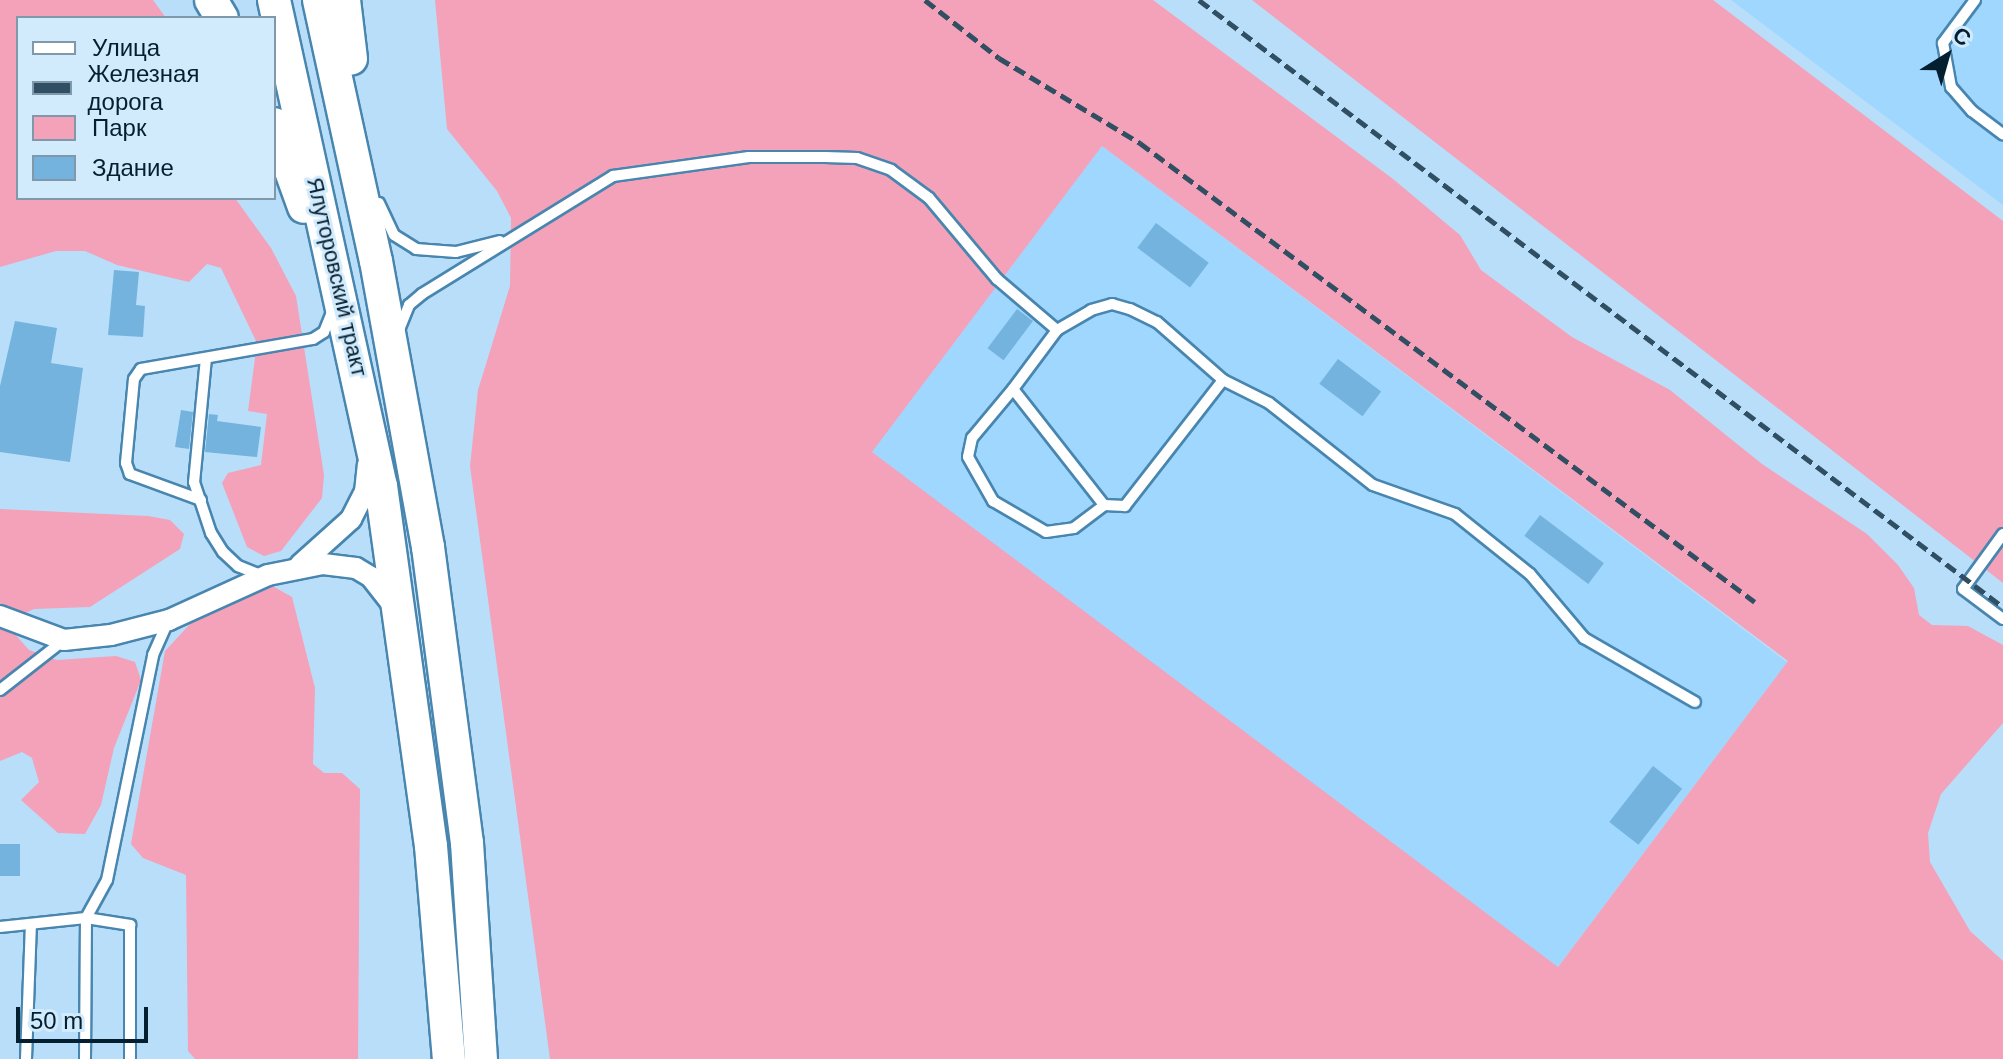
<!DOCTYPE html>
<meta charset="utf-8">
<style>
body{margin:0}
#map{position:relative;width:2003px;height:1059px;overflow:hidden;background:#b9defa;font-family:Helvetica,sans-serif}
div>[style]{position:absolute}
.built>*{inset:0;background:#9fd7ff;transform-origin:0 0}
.green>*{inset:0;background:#f4a1ba}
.building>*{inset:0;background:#74b3de;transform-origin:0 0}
.roads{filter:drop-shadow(2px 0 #4886af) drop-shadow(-2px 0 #4886af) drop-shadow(0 2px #4886af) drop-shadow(0 -2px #4886af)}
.service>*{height:10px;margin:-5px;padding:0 5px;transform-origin:5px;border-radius:5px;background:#fff}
.minor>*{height:20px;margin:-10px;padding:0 10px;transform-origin:10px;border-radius:10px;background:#fff}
.primary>*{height:32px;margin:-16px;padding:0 16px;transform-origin:16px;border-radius:16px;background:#fff}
.rail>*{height:5px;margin-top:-2.5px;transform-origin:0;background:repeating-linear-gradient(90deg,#314f62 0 12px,transparent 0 18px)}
span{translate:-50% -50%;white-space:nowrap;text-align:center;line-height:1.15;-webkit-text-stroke:6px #d1eafc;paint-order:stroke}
.street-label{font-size:22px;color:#041f2f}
.legend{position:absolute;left:16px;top:16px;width:260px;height:184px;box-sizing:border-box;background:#d1eafc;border:2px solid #7f99aa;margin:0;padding:10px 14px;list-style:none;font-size:24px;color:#041f2f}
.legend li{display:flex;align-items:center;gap:16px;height:40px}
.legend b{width:40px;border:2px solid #7f99aa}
.north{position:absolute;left:1907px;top:16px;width:80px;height:80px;-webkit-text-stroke:6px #d1eafc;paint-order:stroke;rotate:37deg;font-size:22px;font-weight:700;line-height:32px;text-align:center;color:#041f2f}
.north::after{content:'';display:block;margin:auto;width:28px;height:36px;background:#041f2f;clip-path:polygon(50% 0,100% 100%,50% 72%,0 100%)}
.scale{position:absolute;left:16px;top:1007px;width:132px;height:36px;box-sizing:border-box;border:4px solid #041f2f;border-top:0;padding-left:10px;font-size:24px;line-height:28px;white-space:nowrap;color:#041f2f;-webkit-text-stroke:6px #d1eafc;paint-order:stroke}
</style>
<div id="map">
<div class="built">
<i style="clip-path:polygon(1731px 0,2003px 0,2003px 205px)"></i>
<i style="left:1102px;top:146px;width:858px;height:383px;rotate:37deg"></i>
</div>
<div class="green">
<i style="clip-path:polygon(0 0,153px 0,166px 18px,18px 18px,18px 198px,235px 198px,271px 248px,296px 296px,324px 475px,322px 498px,281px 551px,264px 556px,247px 547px,222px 483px,228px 473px,261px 465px,267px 414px,248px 411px,257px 343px,221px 268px,207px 264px,189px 282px,117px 265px,85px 251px,56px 251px,0 267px)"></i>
<i style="clip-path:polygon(evenodd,435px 0,1153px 0,1393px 179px,1460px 235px,1481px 270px,1572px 337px,1670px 390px,1762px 464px,1867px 534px,1898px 565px,1914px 588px,1919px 615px,1932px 625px,1968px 626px,2003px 645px,2003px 723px,1941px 794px,1928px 833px,1930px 862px,1970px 931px,2003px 961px,2003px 1059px,550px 1059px,470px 466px,478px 390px,510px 286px,511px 218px,497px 191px,447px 129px,435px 0,1102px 146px,1788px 661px,1558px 967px,872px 452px,1102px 146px)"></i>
<i style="clip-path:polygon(1252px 0,1713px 0,2003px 221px,2003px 583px)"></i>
<i style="clip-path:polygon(0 509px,148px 516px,170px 520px,184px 534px,180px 549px,90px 607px,34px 609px,5px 623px,29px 650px,57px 660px,116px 656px,135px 662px,141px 680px,114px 748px,101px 805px,85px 834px,58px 833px,21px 800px,39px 782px,32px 758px,22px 752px,0 761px)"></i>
<i style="clip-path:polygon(269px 584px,292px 597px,315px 688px,313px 764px,324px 773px,342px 773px,360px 789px,358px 1059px,195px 1059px,188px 1051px,186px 875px,143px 858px,131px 844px,165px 651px,191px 623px)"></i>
</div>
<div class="building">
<i style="left:1156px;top:223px;width:66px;height:31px;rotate:37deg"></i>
<i style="clip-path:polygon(114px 270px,139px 272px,136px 305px,145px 306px,143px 337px,108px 335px)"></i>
<i style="left:1017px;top:309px;width:20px;height:49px;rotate:37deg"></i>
<i style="clip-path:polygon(15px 321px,57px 328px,51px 363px,83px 368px,70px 462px,0 452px,0 386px)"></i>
<i style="left:1338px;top:359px;width:54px;height:31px;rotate:37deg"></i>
<i style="clip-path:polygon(181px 410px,193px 412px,189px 449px,175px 447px)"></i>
<i style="clip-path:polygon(209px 414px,218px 415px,217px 421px,261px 427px,257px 457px,205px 452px)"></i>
<i style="left:1540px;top:515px;width:80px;height:26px;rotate:37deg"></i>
<i style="left:1653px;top:766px;width:37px;height:71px;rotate:38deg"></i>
<i style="left:0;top:844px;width:20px;height:32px"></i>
</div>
<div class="roads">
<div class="service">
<i style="left:1975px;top:0;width:54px;rotate:126.7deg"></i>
<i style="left:1943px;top:43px;width:45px;rotate:79.7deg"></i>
<i style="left:1951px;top:87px;width:32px;rotate:49deg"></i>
<i style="left:1972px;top:111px;width:39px;rotate:37deg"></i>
<i style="left:379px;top:203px;width:35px;rotate:65deg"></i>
<i style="left:394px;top:235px;width:26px;rotate:32deg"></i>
<i style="left:416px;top:249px;width:40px;rotate:4.3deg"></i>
<i style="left:456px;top:252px;width:45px;rotate:-14deg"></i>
<i style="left:399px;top:330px;width:27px;rotate:-68deg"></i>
<i style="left:409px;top:305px;width:17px;rotate:-40deg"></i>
<i style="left:422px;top:294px;width:225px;rotate:-31.7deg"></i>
<i style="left:613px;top:176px;width:137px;rotate:-8deg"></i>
<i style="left:749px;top:157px;width:76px"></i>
<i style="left:825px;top:157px;width:32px;rotate:2deg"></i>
<i style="left:857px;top:158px;width:36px;rotate:19deg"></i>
<i style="left:891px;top:170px;width:47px;rotate:36.4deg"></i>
<i style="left:929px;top:198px;width:106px;rotate:50deg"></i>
<i style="left:997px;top:279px;width:79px;rotate:40.4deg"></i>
<i style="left:206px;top:358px;width:125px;rotate:95.5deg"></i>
<i style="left:194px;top:482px;width:54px;rotate:71.6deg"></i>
<i style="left:211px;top:533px;width:22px;rotate:58deg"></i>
<i style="left:223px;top:552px;width:21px;rotate:43deg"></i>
<i style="left:238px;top:566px;width:24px;rotate:22deg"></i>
<i style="left:1223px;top:380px;width:160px;rotate:127.9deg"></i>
<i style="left:1125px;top:506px;width:21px;rotate:-177deg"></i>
<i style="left:1104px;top:505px;width:147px;rotate:-128.1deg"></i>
<i style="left:1013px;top:389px;width:74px;rotate:-53.3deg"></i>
<i style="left:1057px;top:330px;width:39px;rotate:-30deg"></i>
<i style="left:1091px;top:310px;width:22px;rotate:-16deg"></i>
<i style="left:1112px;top:304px;width:19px;rotate:16deg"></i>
<i style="left:1130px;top:309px;width:30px;rotate:26deg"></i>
<i style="left:1157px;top:322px;width:88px;rotate:41.3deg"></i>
<i style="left:1223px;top:380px;width:51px;rotate:26.6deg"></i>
<i style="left:1269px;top:403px;width:132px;rotate:38.3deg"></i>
<i style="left:1373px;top:485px;width:87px;rotate:19.5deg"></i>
<i style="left:1455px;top:514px;width:96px;rotate:38.7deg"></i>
<i style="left:1530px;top:574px;width:84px;rotate:49.8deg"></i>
<i style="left:1584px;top:638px;width:128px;rotate:30deg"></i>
<i style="left:1013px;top:389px;width:64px;rotate:129.9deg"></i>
<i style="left:972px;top:438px;width:19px;rotate:102deg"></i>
<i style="left:968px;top:457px;width:51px;rotate:60.4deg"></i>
<i style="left:993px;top:501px;width:61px;rotate:30.3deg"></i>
<i style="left:1046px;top:532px;width:28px;rotate:-8deg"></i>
<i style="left:1074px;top:528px;width:38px;rotate:-37deg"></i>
<i style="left:201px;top:500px;width:76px;rotate:-159.9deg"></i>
<i style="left:130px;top:474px;width:12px;rotate:-110deg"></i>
<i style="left:126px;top:463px;width:84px;rotate:-84.6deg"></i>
<i style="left:134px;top:379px;width:12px;rotate:-55deg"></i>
<i style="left:141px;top:369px;width:175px;rotate:-9.9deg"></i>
<i style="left:313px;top:339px;width:13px;rotate:-32deg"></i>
<i style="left:324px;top:332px;width:22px;rotate:-68deg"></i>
<i style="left:2003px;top:534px;width:68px;rotate:126deg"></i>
<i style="left:1963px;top:589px;width:50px;rotate:36.9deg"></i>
<i style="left:0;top:690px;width:81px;rotate:-38deg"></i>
<i style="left:0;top:927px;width:86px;rotate:-6deg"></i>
<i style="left:86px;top:918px;width:45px;rotate:9deg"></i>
<i style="left:130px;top:925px;width:134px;rotate:90deg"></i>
<i style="left:26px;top:1059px;width:134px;rotate:-87.9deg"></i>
<i style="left:85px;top:1059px;width:141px;rotate:-89.6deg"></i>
<i style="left:86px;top:918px;width:43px;rotate:-61.1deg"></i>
<i style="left:107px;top:880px;width:230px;rotate:-78.4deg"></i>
<i style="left:153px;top:655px;width:36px;rotate:-66deg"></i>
</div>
<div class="minor">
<i style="left:300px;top:565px;width:69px;rotate:-42deg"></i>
<i style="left:351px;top:519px;width:30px;rotate:-63deg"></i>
<i style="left:365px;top:492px;width:28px;rotate:-84deg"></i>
<i style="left:0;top:616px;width:68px;rotate:20.6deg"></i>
<i style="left:64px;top:640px;width:47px;rotate:-6.1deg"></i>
<i style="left:111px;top:635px;width:60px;rotate:-14.5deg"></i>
<i style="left:169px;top:620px;width:109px;rotate:-24.4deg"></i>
<i style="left:268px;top:575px;width:56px;rotate:-11.3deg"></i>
<i style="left:323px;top:564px;width:33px;rotate:7deg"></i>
<i style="left:356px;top:568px;width:17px;rotate:31deg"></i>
<i style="left:371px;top:577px;width:36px;rotate:52deg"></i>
</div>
<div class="primary">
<i style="left:211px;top:0;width:21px;rotate:59deg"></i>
<i style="left:274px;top:0;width:498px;rotate:77.6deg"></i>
<i style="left:381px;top:486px;width:363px;rotate:82.1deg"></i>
<i style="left:431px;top:846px;width:214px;rotate:85.2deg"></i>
<i style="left:319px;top:0;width:267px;rotate:77.7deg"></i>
<i style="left:376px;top:261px;width:291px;rotate:79.7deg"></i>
<i style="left:428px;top:547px;width:299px;rotate:82.5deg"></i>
<i style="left:467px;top:843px;width:216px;rotate:86.3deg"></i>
<i style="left:344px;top:0;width:59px;rotate:83.2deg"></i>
<i style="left:274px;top:124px;width:88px;rotate:70.1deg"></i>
</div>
</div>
<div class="rail">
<i style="left:925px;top:0;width:94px;rotate:38.1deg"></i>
<i style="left:999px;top:58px;width:165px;rotate:31.1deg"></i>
<i style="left:1140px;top:143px;width:767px;rotate:36.74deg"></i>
<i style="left:1199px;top:0;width:1007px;rotate:37.05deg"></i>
</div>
<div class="street-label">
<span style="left:337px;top:277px;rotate:77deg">Ялуторовский тракт</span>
</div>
<ul class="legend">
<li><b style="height:10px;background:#fff"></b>Улица</li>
<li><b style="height:10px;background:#314f62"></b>Железная дорога</li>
<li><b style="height:22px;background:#f4a1ba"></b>Парк</li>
<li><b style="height:22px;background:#74b3de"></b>Здание</li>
</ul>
<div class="north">С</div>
<div class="scale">50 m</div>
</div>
